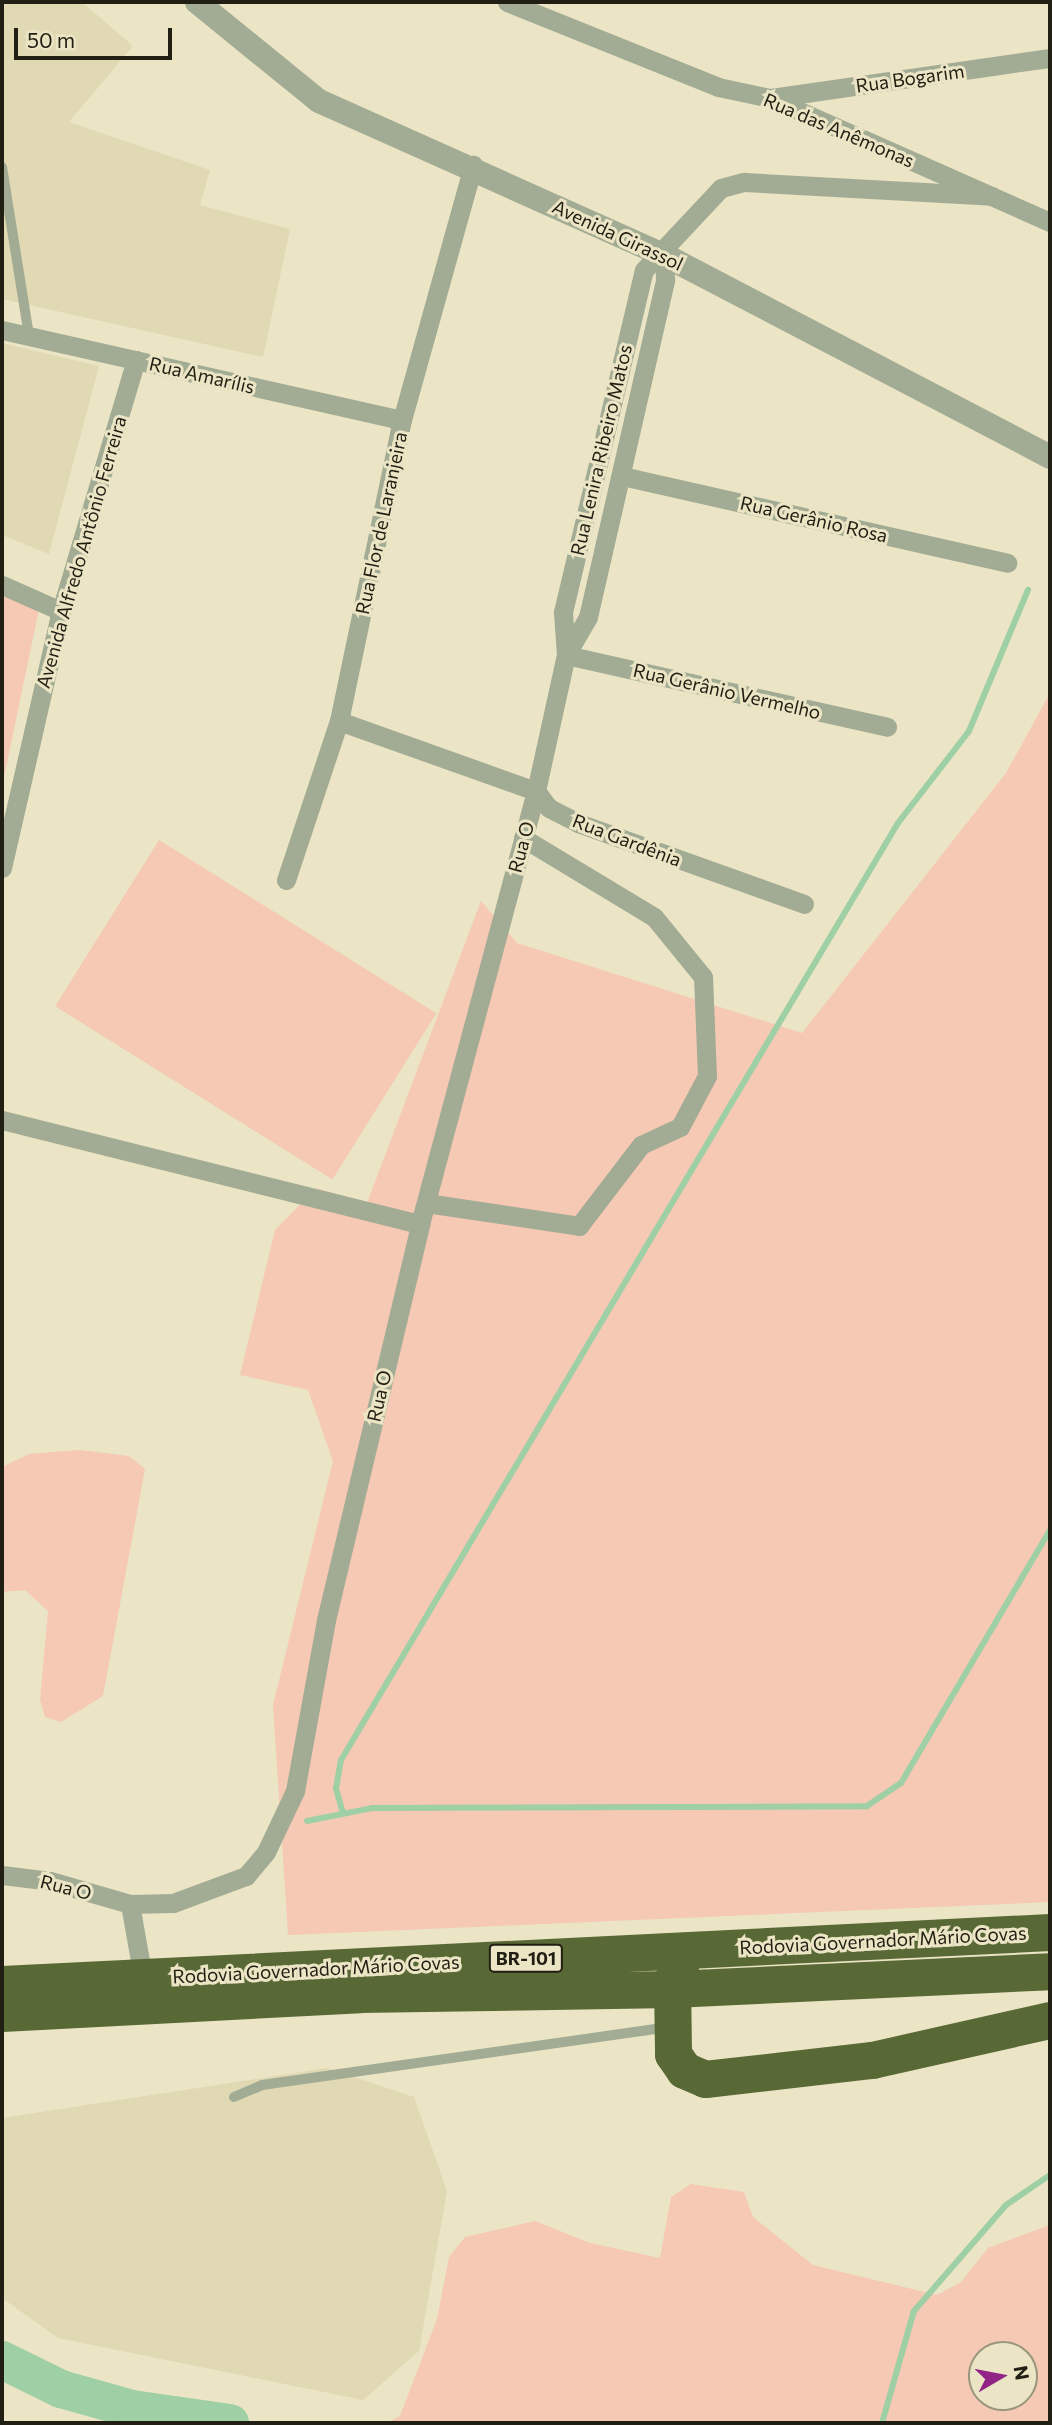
<!DOCTYPE html>
<meta charset="utf-8">
<style>
body{margin:0}
#map{position:relative;width:1052px;height:2425px;overflow:hidden;background:#ebe5c5;font-family:Commissioner,sans-serif}
div>[style]{position:absolute}
.built>*{inset:0;background:#e0d9b3}
.green>*{inset:0;background:#f5c9b4;transform-origin:0 0}
.stream>*{height:6px;margin:-3px;padding:0 3px;transform-origin:3px;border-radius:3px;background:#9ecfa5}
.river>*{height:38px;margin:-19px;padding:0 19px;transform-origin:19px;border-radius:19px;background:#9ecfa5}
.service>*{height:10px;margin:-5px;padding:0 5px;transform-origin:5px;border-radius:5px;background:#a2ab93}
.minor>*{height:19px;margin:-9.5px;padding:0 9.5px;transform-origin:9.5px;border-radius:9.5px;background:#a2ab93}
.tertiary>*{height:24px;margin:-12px;padding:0 12px;transform-origin:12px;border-radius:12px;background:#a2ab93}
.motorway>*{height:37px;margin:-18.5px;padding:0 18.5px;transform-origin:18.5px;border-radius:18.5px;background:#596936}
span{translate:-50% -50%;white-space:nowrap;text-align:center;line-height:1.15;-webkit-text-stroke:6px #ebe5c5;paint-order:stroke}
.shield-label span{padding:2px 5px;background:#ebe5c5;border:2px solid;border-radius:5px;-webkit-text-stroke-width:0}
.shield-label{font-size:18px;color:#211f13;font-weight:700}
.street-label{font-size:19px;color:#211f13}
.frame{position:absolute;inset:0;border:4px solid #211f13;pointer-events:none}
.north{position:absolute;left:968px;top:2341px;width:70px;height:70px;box-sizing:border-box;background:#ebe5c5;border:2px solid #9a967e;border-radius:50%;rotate:80deg;font-size:19px;font-weight:700;line-height:28px;text-align:center;color:#211f13}
.north::after{content:'';display:block;margin:auto;width:24px;height:32px;background:#922485;clip-path:polygon(50% 0,100% 100%,50% 72%,0 100%)}
.scale{position:absolute;left:14px;top:28px;width:158px;height:32px;box-sizing:border-box;border:4px solid #211f13;border-top:0;padding-left:9px;font-size:21px;line-height:24px;white-space:nowrap;color:#211f13;-webkit-text-stroke:5px #ebe5c5;paint-order:stroke}
</style>
<div id="map">
<div class="built">
<i style="clip-path:polygon(2px 2px,82px 2px,133px 46px,69px 122px,210px 170px,200px 205px,290px 229px,263px 357px,2px 299px)"></i>
<i style="clip-path:polygon(2px 343px,99px 366px,49px 554px,2px 535px)"></i>
<i style="clip-path:polygon(327px 2068px,414px 2097px,447px 2191px,419px 2351px,363px 2400px,58px 2338px,2px 2298px,2px 2118px)"></i>
</div>
<div class="green">
<i style="clip-path:polygon(2px 594px,39px 609px,2px 787px)"></i>
<i style="clip-path:polygon(1050px 693px,1050px 1902px,288px 1935px,273px 1705px,333px 1461px,308px 1390px,240px 1375px,275px 1230px,316px 1188px,367px 1203px,481px 901px,517px 943px,802px 1033px,1006px 773px)"></i>
<i style="left:159px;top:840px;width:327px;height:196px;rotate:32deg"></i>
<i style="clip-path:polygon(80px 1450px,129px 1456px,145px 1469px,103px 1696px,61px 1722px,45px 1717px,40px 1700px,48px 1611px,25px 1590px,2px 1592px,2px 1467px,29px 1454px)"></i>
<i style="clip-path:polygon(evenodd,691px 2184px,744px 2192px,753px 2217px,813px 2265px,937px 2295px,961px 2282px,988px 2248px,1050px 2225px,1050px 2423px,386px 2423px,400px 2416px,437px 2319px,449px 2257px,465px 2237px,535px 2221px,590px 2243px,660px 2258px,671px 2197px,691px 2184px,1024px 2355px,1024px 2397px,982px 2397px,982px 2355px,1024px 2355px)"></i>
</div>
<div class="stream">
<i style="left:343px;top:1813px;width:26px;rotate:-106deg"></i>
<i style="left:336px;top:1788px;width:28px;rotate:-80deg"></i>
<i style="left:341px;top:1760px;width:1090px;rotate:-59.27deg"></i>
<i style="left:898px;top:823px;width:116px;rotate:-52.3deg"></i>
<i style="left:969px;top:731px;width:153px;rotate:-67.3deg"></i>
<i style="left:307px;top:1821px;width:66px;rotate:-11.3deg"></i>
<i style="left:372px;top:1808px;width:495px;rotate:-0.2deg"></i>
<i style="left:867px;top:1806px;width:41px;rotate:-34.1deg"></i>
<i style="left:901px;top:1783px;width:294px;rotate:-59.5deg"></i>
<i style="left:882px;top:2423px;width:116px;rotate:-74.1deg"></i>
<i style="left:914px;top:2311px;width:140px;rotate:-49deg"></i>
<i style="left:1006px;top:2205px;width:53px;rotate:-34.3deg"></i>
</div>
<div class="river">
<i style="left:2px;top:2360px;width:66px;rotate:26.2deg"></i>
<i style="left:61px;top:2389px;width:74px;rotate:15.7deg"></i>
<i style="left:132px;top:2409px;width:99px;rotate:8.1deg"></i>
</div>
<div class="service">
<i style="left:2px;top:167px;width:171px;rotate:80.9deg"></i>
<i style="left:234px;top:2097px;width:30px;rotate:-23deg"></i>
<i style="left:262px;top:2085px;width:406px;rotate:-8.1deg"></i>
</div>
<div class="minor">
<i style="left:507px;top:2px;width:227px;rotate:21.9deg"></i>
<i style="left:718px;top:87px;width:53px;rotate:11.9deg"></i>
<i style="left:770px;top:98px;width:306px;rotate:23.9deg"></i>
<i style="left:771px;top:98px;width:282px;rotate:-8.2deg"></i>
<i style="left:2px;top:330px;width:410px;rotate:12.7deg"></i>
<i style="left:622px;top:476px;width:395px;rotate:12.7deg"></i>
<i style="left:2px;top:585px;width:64px;rotate:23.8deg"></i>
<i style="left:566px;top:655px;width:44px;rotate:-59.9deg"></i>
<i style="left:588px;top:617px;width:346px;rotate:-77.1deg"></i>
<i style="left:665px;top:280px;width:25px;rotate:-92deg"></i>
<i style="left:566px;top:655px;width:329px;rotate:12.6deg"></i>
<i style="left:339px;top:721px;width:209px;rotate:19.6deg"></i>
<i style="left:536px;top:791px;width:21px;rotate:53deg"></i>
<i style="left:549px;top:808px;width:33px;rotate:27deg"></i>
<i style="left:578px;top:823px;width:240px;rotate:19.7deg"></i>
<i style="left:2px;top:868px;width:264px;rotate:-77.1deg"></i>
<i style="left:61px;top:611px;width:262px;rotate:-73.4deg"></i>
<i style="left:286px;top:880px;width:168px;rotate:-71.6deg"></i>
<i style="left:339px;top:721px;width:308px;rotate:-78.2deg"></i>
<i style="left:402px;top:420px;width:265px;rotate:-74.4deg"></i>
<i style="left:2px;top:1120px;width:431px;rotate:14deg"></i>
<i style="left:426px;top:1203px;width:155px;rotate:8.5deg"></i>
<i style="left:579px;top:1226px;width:102px;rotate:-52.6deg"></i>
<i style="left:641px;top:1145px;width:43px;rotate:-24.8deg"></i>
<i style="left:680px;top:1127px;width:58px;rotate:-62.1deg"></i>
<i style="left:707px;top:1076px;width:99px;rotate:-92.3deg"></i>
<i style="left:703px;top:977px;width:77px;rotate:-129.2deg"></i>
<i style="left:654px;top:917px;width:153px;rotate:-148.9deg"></i>
<i style="left:2px;top:1875px;width:48px;rotate:7.1deg"></i>
<i style="left:50px;top:1881px;width:83px;rotate:16deg"></i>
<i style="left:130px;top:1904px;width:75px;rotate:80deg"></i>
<i style="left:130px;top:1904px;width:43px;rotate:-1.3deg"></i>
<i style="left:173px;top:1903px;width:78px;rotate:-20.3deg"></i>
<i style="left:246px;top:1876px;width:31px;rotate:-50deg"></i>
<i style="left:266px;top:1852px;width:68px;rotate:-64.6deg"></i>
<i style="left:295px;top:1791px;width:174px;rotate:-79.7deg"></i>
<i style="left:326px;top:1620px;width:407px;rotate:-76.6deg"></i>
<i style="left:420px;top:1224px;width:448px;rotate:-75deg"></i>
<i style="left:536px;top:791px;width:139px;rotate:-77.6deg"></i>
<i style="left:566px;top:655px;width:43px;rotate:-94deg"></i>
<i style="left:563px;top:612px;width:351px;rotate:-76.7deg"></i>
<i style="left:644px;top:270px;width:112px;rotate:-46.8deg"></i>
<i style="left:721px;top:188px;width:24px;rotate:-15deg"></i>
<i style="left:744px;top:182px;width:248px;rotate:3.2deg"></i>
</div>
<div class="tertiary">
<i style="left:197px;top:2px;width:157px;rotate:39.1deg"></i>
<i style="left:319px;top:101px;width:378px;rotate:24.1deg"></i>
<i style="left:664px;top:255px;width:436px;rotate:27.6deg"></i>
</div>
<div class="motorway">
<i style="left:680px;top:1967px;width:15px;rotate:122deg"></i>
<i style="left:672px;top:1980px;width:74px;rotate:89.2deg"></i>
<i style="left:673px;top:2054px;width:19px;rotate:55deg"></i>
<i style="left:684px;top:2070px;width:23px;rotate:23deg"></i>
<i style="left:705px;top:2079px;width:168px;rotate:-6.5deg"></i>
<i style="left:872px;top:2060px;width:182px;rotate:-12.7deg"></i>
<i style="left:2px;top:1984px;width:1049px;rotate:-2.84deg"></i>
<i style="left:2px;top:2013px;width:358px;rotate:-3deg"></i>
<i style="left:359px;top:1994px;width:313px;rotate:-0.9deg"></i>
<i style="left:672px;top:1989px;width:378px;rotate:-2.7deg"></i>
</div>
<div class="shield-label">
<span style="left:526px;top:1958px">BR-101</span>
</div>
<div class="street-label">
<span style="left:910px;top:78px;rotate:-8deg">Rua Bogarim</span>
<span style="left:839px;top:130px;rotate:23deg">Rua das Anêmonas</span>
<span style="left:618px;top:235px;rotate:25deg">Avenida Girassol</span>
<span style="left:202px;top:375px;rotate:13deg">Rua Amarílis</span>
<span style="left:601px;top:450px;rotate:-77deg">Rua Lenira Ribeiro Matos</span>
<span style="left:814px;top:519px;rotate:13deg">Rua Gerânio Rosa</span>
<span style="left:381px;top:523px;rotate:-78deg">Rua Flor de Laranjeira</span>
<span style="left:81px;top:552px;rotate:-74deg">Avenida Alfredo Antônio Ferreira</span>
<span style="left:727px;top:691px;rotate:13deg">Rua Gerânio Vermelho</span>
<span style="left:627px;top:840px;rotate:21deg">Rua Gardênia</span>
<span style="left:521px;top:847px;rotate:-75deg">Rua O</span>
<span style="left:379px;top:1396px;rotate:-77deg">Rua O</span>
<span style="left:66px;top:1887px;rotate:14deg">Rua O</span>
<span style="left:883px;top:1940px;rotate:-3deg">Rodovia Governador Mário Covas</span>
<span style="left:316px;top:1969px;rotate:-3deg">Rodovia Governador Mário Covas</span>
</div>
<div class="frame"></div>
<div class="north">N</div>
<div class="scale">50 m</div>
</div>
